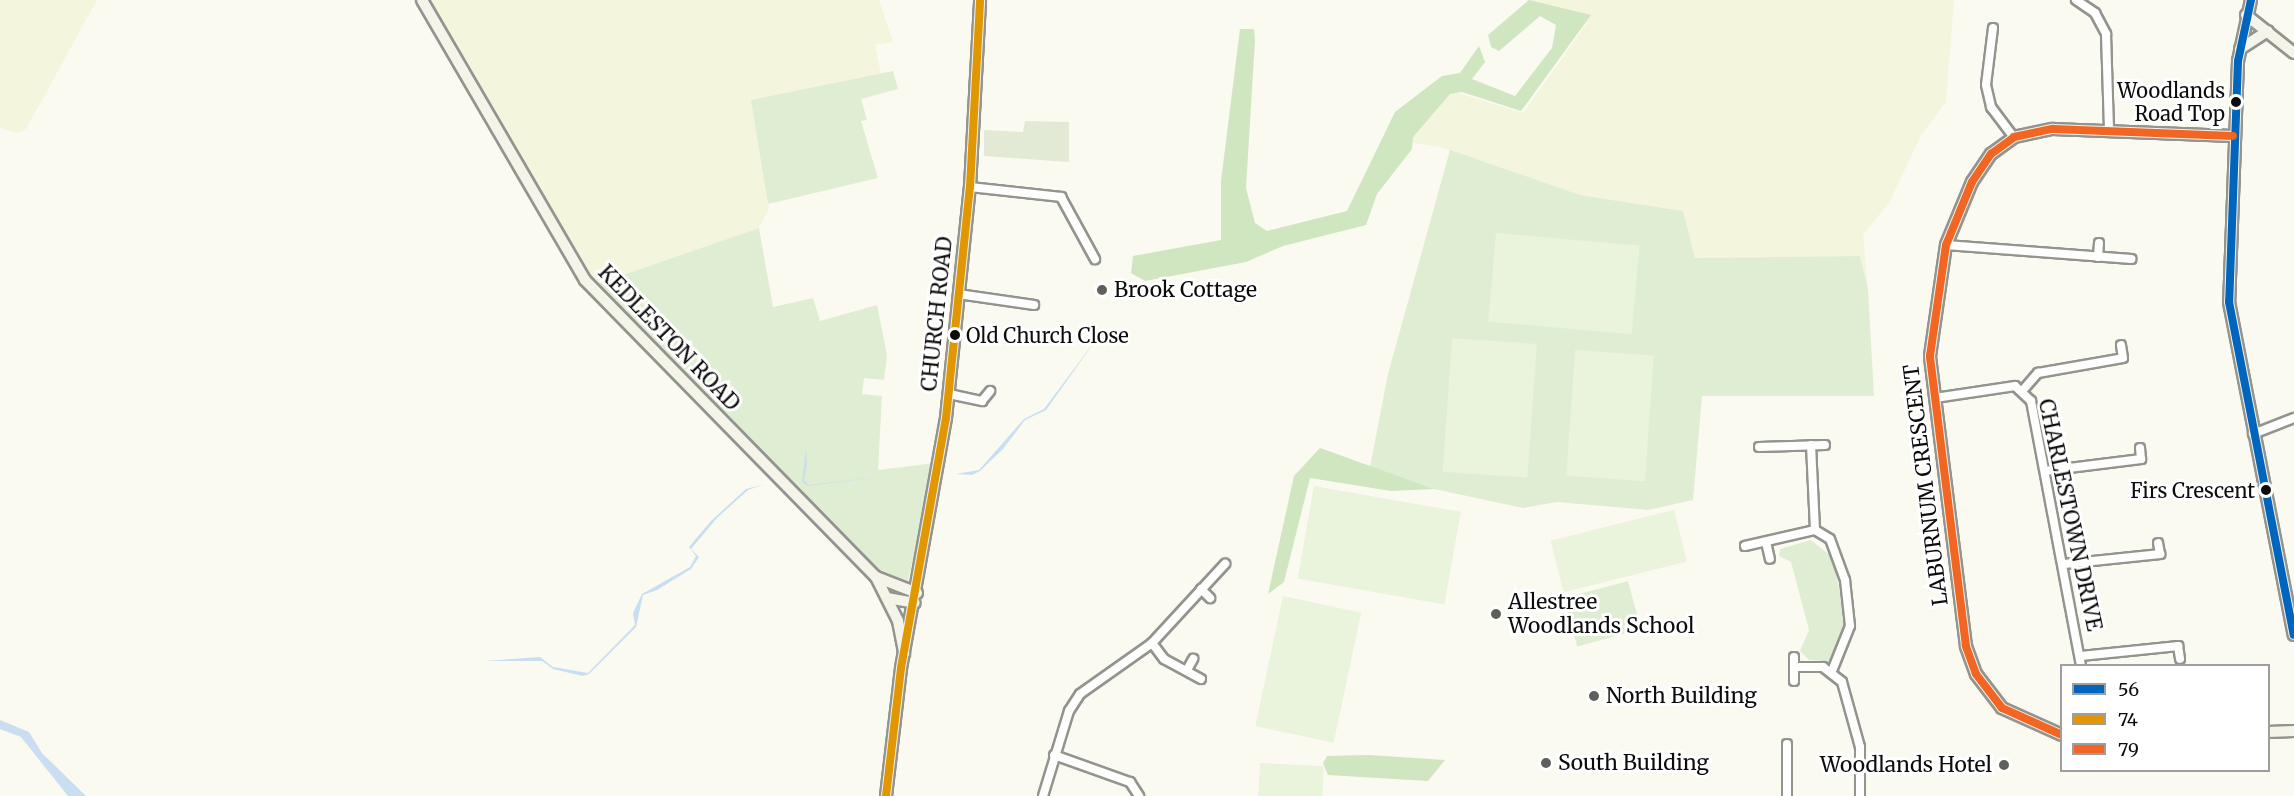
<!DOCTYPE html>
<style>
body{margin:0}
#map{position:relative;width:2294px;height:796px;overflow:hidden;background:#fafaf0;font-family:Merriweather,serif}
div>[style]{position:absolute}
.farmland>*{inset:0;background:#f4f5dd}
.green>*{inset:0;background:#dfeed2;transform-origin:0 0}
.forest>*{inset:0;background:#cfe6c0}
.cemetery>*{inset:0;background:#e2ead5}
.pitch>*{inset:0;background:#eaf3db;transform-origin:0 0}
.water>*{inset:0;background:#cadef1}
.roads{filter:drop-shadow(2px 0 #93938f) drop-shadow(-2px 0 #93938f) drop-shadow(0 2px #93938f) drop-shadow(0 -2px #93938f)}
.street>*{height:8px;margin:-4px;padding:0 4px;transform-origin:4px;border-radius:4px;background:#fefefd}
.secondary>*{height:10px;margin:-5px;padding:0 5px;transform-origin:5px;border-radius:5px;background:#f4f4e9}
.bus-1>*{height:8px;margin:-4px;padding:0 4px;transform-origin:4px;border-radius:4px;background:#0065bd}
.bus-2>*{height:8px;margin:-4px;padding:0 4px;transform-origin:4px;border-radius:4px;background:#e09701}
.bus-3>*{height:8px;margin:-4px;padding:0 4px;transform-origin:4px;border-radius:4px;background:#f26522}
.dots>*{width:16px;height:16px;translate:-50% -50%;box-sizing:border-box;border:3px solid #fff;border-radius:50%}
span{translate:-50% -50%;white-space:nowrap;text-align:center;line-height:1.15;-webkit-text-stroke:6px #fff;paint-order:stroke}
.bus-label{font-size:20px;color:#0c0c0c}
.right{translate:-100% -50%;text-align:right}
.left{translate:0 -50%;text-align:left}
.poi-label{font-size:21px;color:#0c0c0c}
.street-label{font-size:21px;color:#0c0c0c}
.legend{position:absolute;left:2060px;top:664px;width:210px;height:108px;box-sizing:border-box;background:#fff;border:2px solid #9e9e9e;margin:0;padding:8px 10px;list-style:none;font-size:18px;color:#0c0c0c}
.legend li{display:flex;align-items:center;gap:12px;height:30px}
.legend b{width:30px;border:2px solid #9e9e9e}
</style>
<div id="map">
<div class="farmland">
<i style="clip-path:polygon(0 0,97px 0,26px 129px,18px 133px,0 128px)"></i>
<i style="clip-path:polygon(427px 0,879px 0,893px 42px,875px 45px,881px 74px,752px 100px,769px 209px,759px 228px,594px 285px)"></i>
<i style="clip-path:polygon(1525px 0,1954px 0,1946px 102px,1921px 135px,1890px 201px,1863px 235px,1868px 289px,1860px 256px,1694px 258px,1683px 211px,1580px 195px,1439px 147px,1403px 141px,1448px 90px,1523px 113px,1587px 23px)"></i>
</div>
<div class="green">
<i style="clip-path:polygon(893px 71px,898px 89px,861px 99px,867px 120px,861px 121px,878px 178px,768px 204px,751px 100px)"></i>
<i style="clip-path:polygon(1450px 150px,1580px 195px,1683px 211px,1695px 258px,1860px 256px,1868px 289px,1874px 396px,1702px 396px,1693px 500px,1648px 510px,1557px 502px,1523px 508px,1434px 489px,1370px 467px,1388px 374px)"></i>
<i style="clip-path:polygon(759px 228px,773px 307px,813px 298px,820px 321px,877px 305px,887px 355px,884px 380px,864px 378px,862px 394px,882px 396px,878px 470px,935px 463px,907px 585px,880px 576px,594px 285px)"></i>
<i style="clip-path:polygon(1811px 540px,1832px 557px,1840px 593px,1844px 630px,1829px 661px,1809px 660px,1800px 651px,1809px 630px,1791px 562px,1779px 556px,1780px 549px)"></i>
<i style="left:1628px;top:581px;width:50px;height:66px;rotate:75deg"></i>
</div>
<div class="forest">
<i style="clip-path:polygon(1529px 0,1591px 15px,1521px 111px,1462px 92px,1450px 94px,1413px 137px,1412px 149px,1377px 194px,1366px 225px,1283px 246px,1246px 262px,1145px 281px,1131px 273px,1133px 256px,1221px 240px,1221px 181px,1240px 29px,1254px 29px,1255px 40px,1246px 188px,1255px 223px,1267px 231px,1347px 211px,1395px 112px,1442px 76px,1460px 73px,1479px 46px,1485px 62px,1472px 79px,1515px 96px,1552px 48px,1556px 25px,1540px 16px,1499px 51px,1491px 47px,1488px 35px)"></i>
<i style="clip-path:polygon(1320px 448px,1434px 489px,1391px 491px,1310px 478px,1284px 582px,1268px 594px,1294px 476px)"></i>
<i style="clip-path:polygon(1369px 755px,1445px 760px,1428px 781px,1328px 775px,1323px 763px,1327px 756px)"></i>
</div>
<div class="cemetery">
<i style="clip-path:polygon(1025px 121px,1069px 122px,1069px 162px,984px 156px,984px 130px,1023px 132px)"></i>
</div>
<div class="pitch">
<i style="left:1496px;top:233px;width:144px;height:89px;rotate:5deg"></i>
<i style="left:1452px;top:338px;width:85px;height:134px;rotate:4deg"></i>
<i style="left:1575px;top:350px;width:79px;height:126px;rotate:4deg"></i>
<i style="left:1314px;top:486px;width:149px;height:94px;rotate:10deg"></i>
<i style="left:1674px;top:510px;width:53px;height:127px;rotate:76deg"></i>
<i style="left:1283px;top:596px;width:80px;height:133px;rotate:12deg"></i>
<i style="left:1260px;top:763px;width:64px;height:33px;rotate:3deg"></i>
</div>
<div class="water">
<i style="clip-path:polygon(1098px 337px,1046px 410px,1025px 420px,1003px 449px,980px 471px,972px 475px,956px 474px,979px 470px,1024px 419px,1044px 409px)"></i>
<i style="clip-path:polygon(806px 448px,807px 464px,804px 480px,809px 485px,901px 474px,808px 486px,802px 482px)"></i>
<i style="clip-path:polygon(765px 484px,748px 490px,717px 518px,691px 549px,699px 557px,691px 569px,657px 590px,643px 595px,636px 627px,589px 674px,583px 676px,553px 669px,542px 661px,484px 661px,540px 657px,553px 667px,588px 673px,635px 625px,633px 613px,642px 594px,690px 567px,696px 556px,689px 547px,711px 521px,746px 489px)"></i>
<i style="clip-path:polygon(0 720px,29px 732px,42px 753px,86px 796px,68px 796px,21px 737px,0 729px)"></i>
</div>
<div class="roads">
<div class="street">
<i style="left:2076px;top:0;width:23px;rotate:34deg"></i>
<i style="left:2095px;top:13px;width:24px;rotate:62deg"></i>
<i style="left:2106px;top:34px;width:98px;rotate:88.2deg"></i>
<i style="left:1993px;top:28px;width:57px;rotate:97deg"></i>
<i style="left:1986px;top:85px;width:23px;rotate:77deg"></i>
<i style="left:1991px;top:107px;width:38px;rotate:53deg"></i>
<i style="left:970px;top:187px;width:92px;rotate:6.3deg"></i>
<i style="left:1061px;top:197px;width:71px;rotate:61.3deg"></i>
<i style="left:1946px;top:245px;width:186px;rotate:4.3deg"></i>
<i style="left:2098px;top:257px;width:14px;rotate:-86deg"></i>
<i style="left:958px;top:294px;width:77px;rotate:8.2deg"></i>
<i style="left:2023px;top:390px;width:23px;rotate:-49deg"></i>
<i style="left:2038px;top:373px;width:86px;rotate:-10deg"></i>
<i style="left:2123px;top:358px;width:13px;rotate:-99deg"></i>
<i style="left:949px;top:394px;width:34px;rotate:12deg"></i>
<i style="left:982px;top:401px;width:13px;rotate:-51deg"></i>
<i style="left:1935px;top:398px;width:81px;rotate:-8.5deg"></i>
<i style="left:2015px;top:386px;width:22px;rotate:43deg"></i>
<i style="left:2031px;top:401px;width:270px;rotate:79.3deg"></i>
<i style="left:2253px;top:434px;width:44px;rotate:-21.3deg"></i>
<i style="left:1811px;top:445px;width:85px;rotate:87.3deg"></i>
<i style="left:1759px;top:447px;width:66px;rotate:-1.7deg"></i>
<i style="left:2045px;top:471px;width:97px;rotate:-7.1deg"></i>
<i style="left:2141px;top:459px;width:11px;rotate:-95deg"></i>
<i style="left:1766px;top:542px;width:17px;rotate:77deg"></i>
<i style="left:1745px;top:546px;width:72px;rotate:-12.9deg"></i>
<i style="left:1815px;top:530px;width:17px;rotate:31deg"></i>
<i style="left:1830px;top:539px;width:44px;rotate:69.9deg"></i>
<i style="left:1845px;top:580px;width:46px;rotate:83.8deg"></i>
<i style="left:1850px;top:626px;width:48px;rotate:111.8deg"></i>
<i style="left:2064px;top:564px;width:97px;rotate:-5.9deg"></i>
<i style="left:2160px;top:554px;width:11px;rotate:-100deg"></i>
<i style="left:1201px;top:589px;width:13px;rotate:45deg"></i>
<i style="left:1152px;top:643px;width:20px;rotate:53deg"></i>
<i style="left:1164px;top:659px;width:42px;rotate:28.4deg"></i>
<i style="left:2081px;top:656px;width:98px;rotate:-5.9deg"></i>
<i style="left:2178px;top:646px;width:13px;rotate:81deg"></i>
<i style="left:1794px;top:667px;width:29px"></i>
<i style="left:1823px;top:667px;width:24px;rotate:38deg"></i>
<i style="left:1842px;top:682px;width:67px;rotate:74.5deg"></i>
<i style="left:1860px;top:747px;width:49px;rotate:90deg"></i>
<i style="left:1187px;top:670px;width:13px;rotate:-61deg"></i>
<i style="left:1794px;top:681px;width:24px;rotate:-90deg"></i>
<i style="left:1787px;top:744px;width:52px;rotate:90deg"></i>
<i style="left:1054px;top:755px;width:81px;rotate:19.6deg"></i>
<i style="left:1130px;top:782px;width:17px;rotate:57deg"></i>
<i style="left:1043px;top:796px;width:89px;rotate:-73deg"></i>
<i style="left:1069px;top:711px;width:20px;rotate:-57deg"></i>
<i style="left:1080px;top:694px;width:88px;rotate:-35.3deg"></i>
<i style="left:1152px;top:643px;width:108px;rotate:-47.3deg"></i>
</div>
<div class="secondary">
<i style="left:422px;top:0;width:324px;rotate:59.8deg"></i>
<i style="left:585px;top:280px;width:416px;rotate:45.6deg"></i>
<i style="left:876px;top:577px;width:49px;rotate:63.4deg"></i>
<i style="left:898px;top:621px;width:33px;rotate:79deg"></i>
<i style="left:2251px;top:0;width:62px;rotate:102deg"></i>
<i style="left:2238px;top:61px;width:241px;rotate:92.1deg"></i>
<i style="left:2229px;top:302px;width:339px;rotate:79deg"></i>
<i style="left:2246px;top:15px;width:61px;rotate:38.4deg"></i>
<i style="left:2240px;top:49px;width:33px;rotate:-33deg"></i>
<i style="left:876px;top:577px;width:44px;rotate:21.3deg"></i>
<i style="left:887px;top:598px;width:28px;rotate:10deg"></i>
<i style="left:2268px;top:732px;width:26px;rotate:-2deg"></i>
<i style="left:2062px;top:735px;width:66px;rotate:-155.8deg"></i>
<i style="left:2002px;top:708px;width:43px;rotate:-127.4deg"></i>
<i style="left:1976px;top:674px;width:30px;rotate:-110deg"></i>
<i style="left:1966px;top:646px;width:292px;rotate:-97.1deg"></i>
<i style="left:1930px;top:356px;width:112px;rotate:-81.8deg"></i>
<i style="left:1946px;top:245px;width:68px;rotate:-67.6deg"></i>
<i style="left:1972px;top:182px;width:34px;rotate:-56deg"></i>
<i style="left:1991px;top:154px;width:29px;rotate:-36deg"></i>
<i style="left:2014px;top:137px;width:40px;rotate:-12deg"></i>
<i style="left:2053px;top:129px;width:180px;rotate:2.2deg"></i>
<i style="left:886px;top:796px;width:129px;rotate:-83.3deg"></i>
<i style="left:901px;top:668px;width:254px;rotate:-79.8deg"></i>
<i style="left:946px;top:418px;width:232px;rotate:-84.1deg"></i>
<i style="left:970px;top:187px;width:187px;rotate:-86.9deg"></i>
</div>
</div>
<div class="bus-1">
<i style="left:2251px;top:0;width:62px;rotate:102deg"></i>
<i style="left:2238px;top:61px;width:241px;rotate:92.1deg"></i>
<i style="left:2229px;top:302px;width:339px;rotate:79deg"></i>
</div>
<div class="bus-2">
<i style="left:886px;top:796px;width:129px;rotate:-83.3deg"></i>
<i style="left:901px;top:668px;width:254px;rotate:-79.8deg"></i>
<i style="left:946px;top:418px;width:232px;rotate:-84.1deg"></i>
<i style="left:970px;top:187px;width:187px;rotate:-86.9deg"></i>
</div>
<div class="bus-3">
<i style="left:2062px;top:735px;width:66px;rotate:-155.8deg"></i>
<i style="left:2002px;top:708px;width:43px;rotate:-127.4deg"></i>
<i style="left:1976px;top:674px;width:30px;rotate:-110deg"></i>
<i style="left:1966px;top:646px;width:292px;rotate:-97.1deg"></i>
<i style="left:1930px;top:356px;width:112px;rotate:-81.8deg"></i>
<i style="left:1946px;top:245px;width:68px;rotate:-67.6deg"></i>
<i style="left:1972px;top:182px;width:34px;rotate:-56deg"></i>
<i style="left:1991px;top:154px;width:29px;rotate:-36deg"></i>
<i style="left:2014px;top:137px;width:40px;rotate:-12deg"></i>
<i style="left:2053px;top:129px;width:180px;rotate:2.2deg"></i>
</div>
<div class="dots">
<i style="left:2236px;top:102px;background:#0c0c0c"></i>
<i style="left:1102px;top:290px;background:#5f5f5c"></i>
<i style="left:955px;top:335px;background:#0c0c0c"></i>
<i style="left:2266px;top:490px;background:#0c0c0c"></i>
<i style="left:1496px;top:614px;background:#5f5f5c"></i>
<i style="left:1594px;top:696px;background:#5f5f5c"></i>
<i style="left:1546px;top:763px;background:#5f5f5c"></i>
<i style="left:2004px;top:765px;background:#5f5f5c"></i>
</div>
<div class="bus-label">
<span class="right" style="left:2225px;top:102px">Woodlands<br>Road Top</span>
<span class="left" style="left:966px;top:335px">Old Church Close</span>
<span class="right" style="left:2255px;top:490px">Firs Crescent</span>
</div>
<div class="poi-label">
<span class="left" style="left:1114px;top:290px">Brook Cottage</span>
<span class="left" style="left:1508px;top:614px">Allestree<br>Woodlands School</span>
<span class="left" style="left:1606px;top:696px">North Building</span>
<span class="left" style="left:1558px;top:763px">South Building</span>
<span class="right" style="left:1992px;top:765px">Woodlands Hotel</span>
</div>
<div class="street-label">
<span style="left:937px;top:314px;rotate:-84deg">CHURCH ROAD</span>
<span style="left:669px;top:338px;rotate:46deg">KEDLESTON ROAD</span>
<span style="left:1926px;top:485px;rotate:-97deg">LABURNUM CRESCENT</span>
<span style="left:2070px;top:515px;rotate:78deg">CHARLESTOWN DRIVE</span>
</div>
<ul class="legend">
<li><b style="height:8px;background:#0065bd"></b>56</li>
<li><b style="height:8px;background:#e09701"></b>74</li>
<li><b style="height:8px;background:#f26522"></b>79</li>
</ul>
</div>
